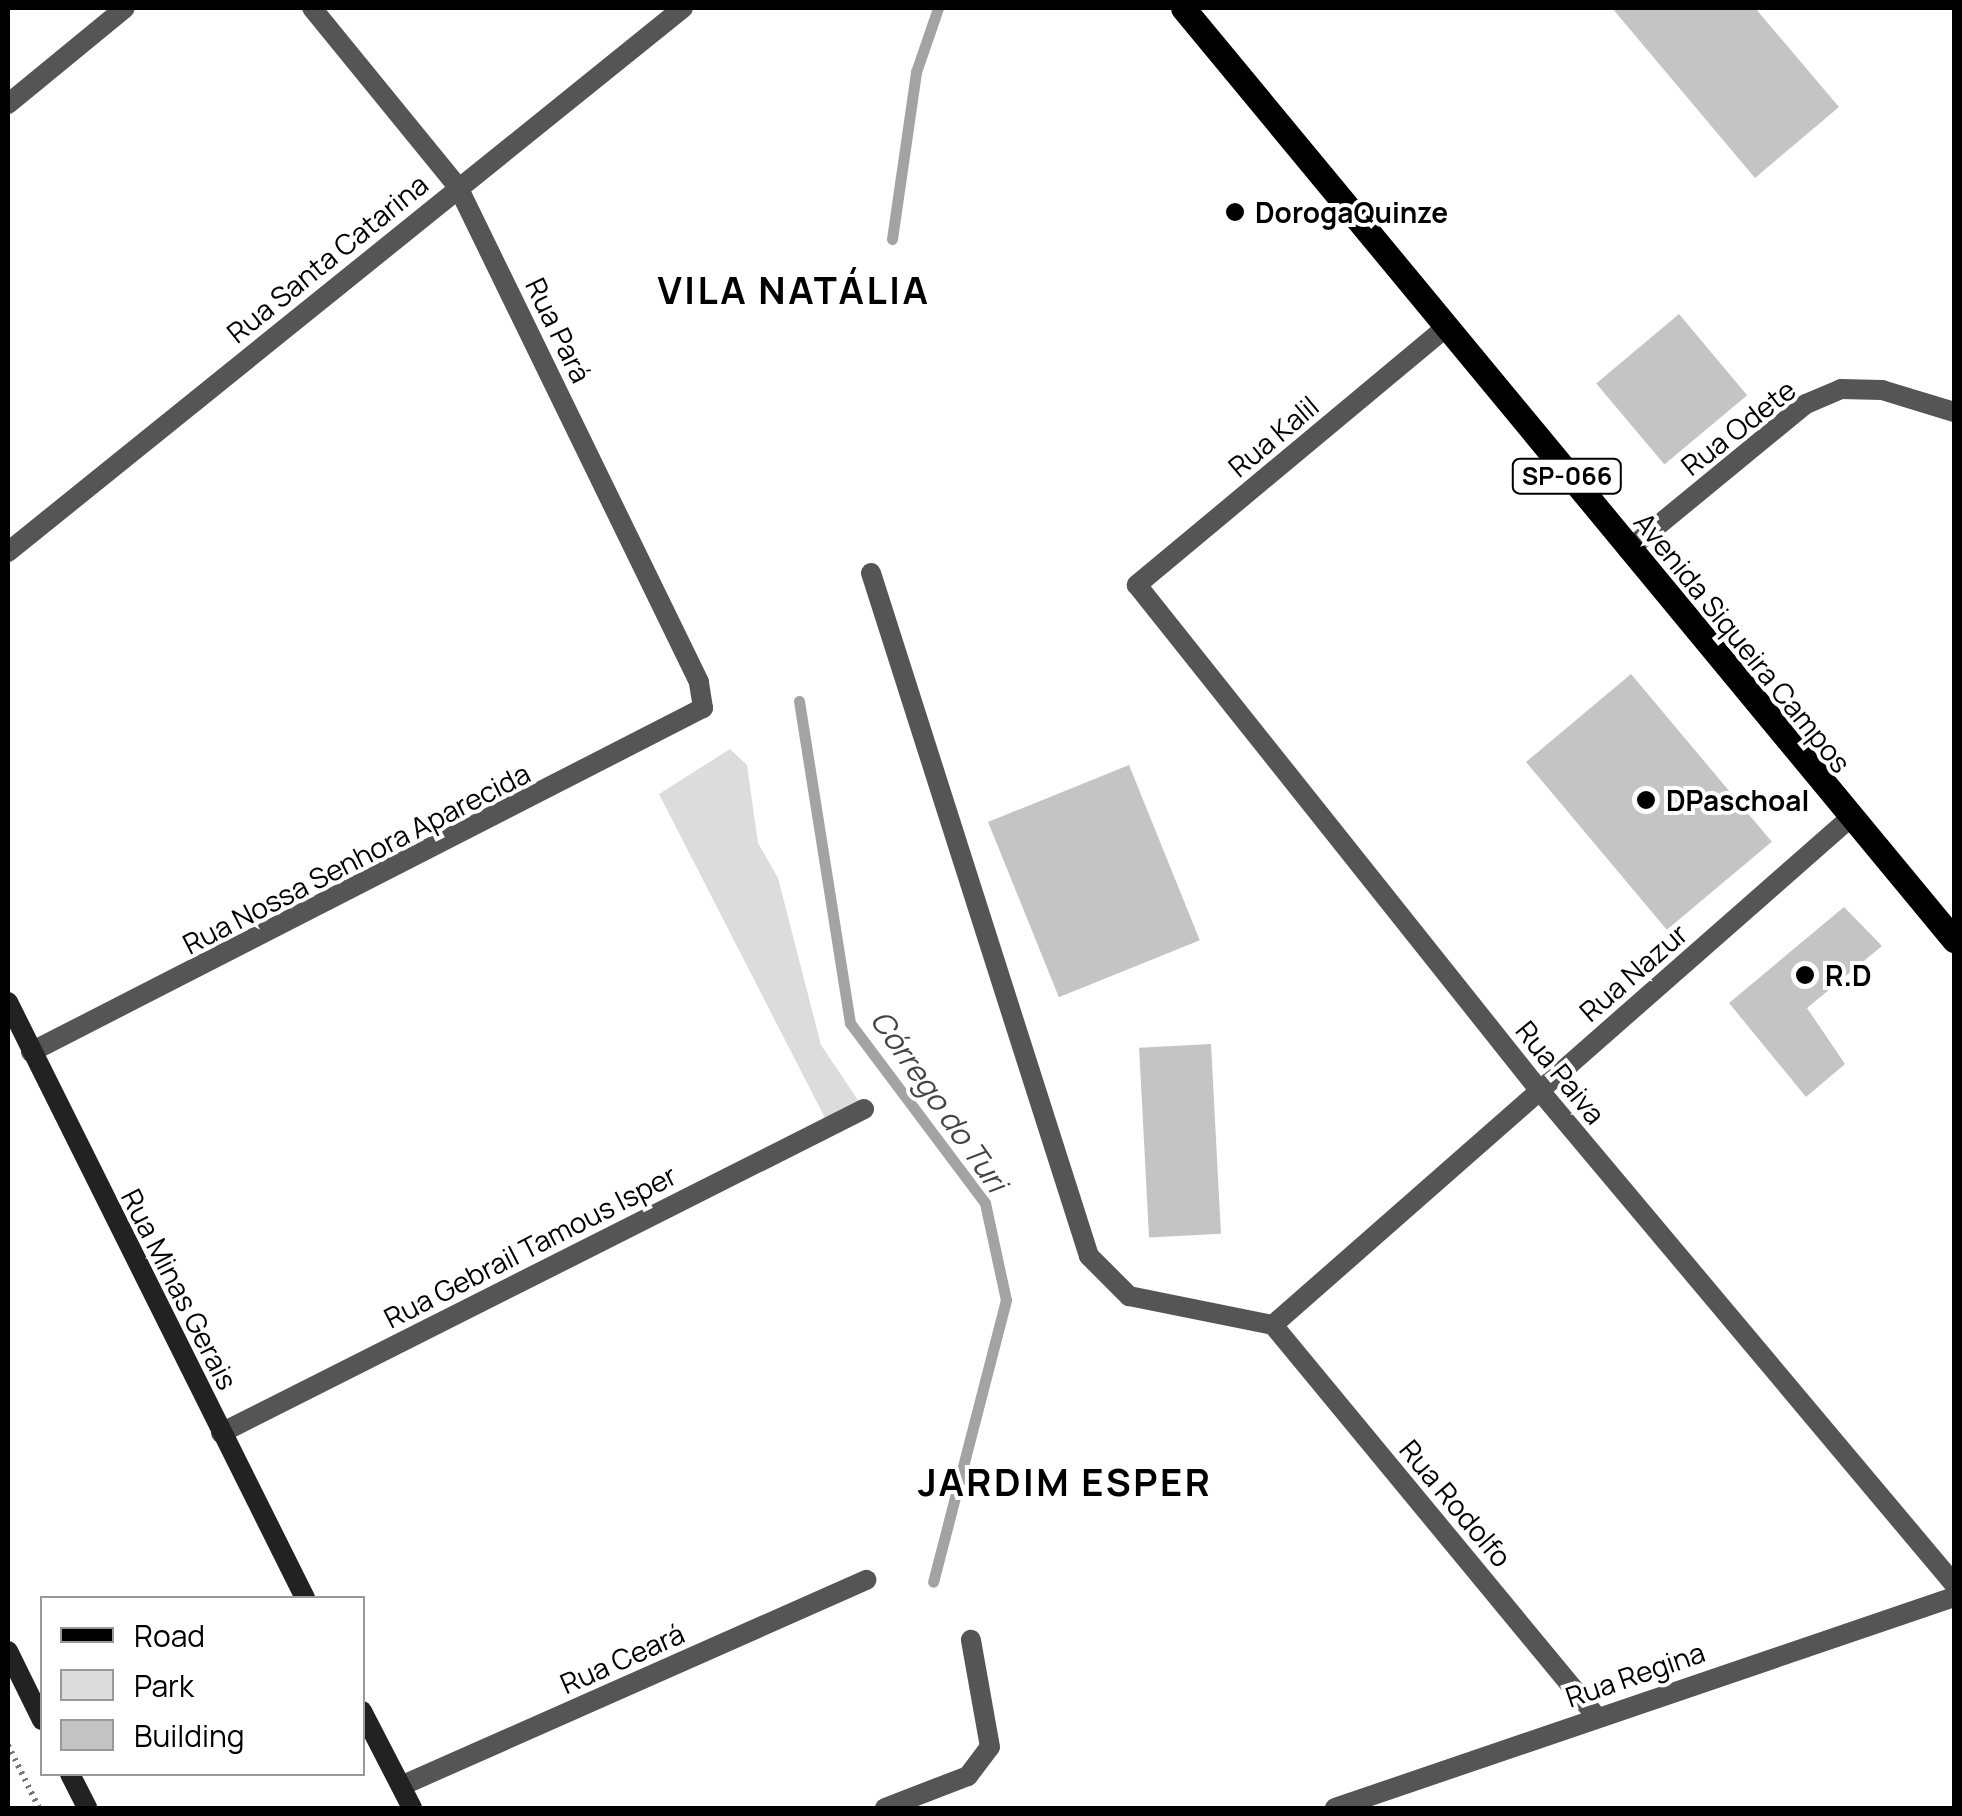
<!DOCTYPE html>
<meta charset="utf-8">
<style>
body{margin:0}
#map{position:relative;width:1962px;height:1816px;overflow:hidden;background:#fff;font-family:Manrope,sans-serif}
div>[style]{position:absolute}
.green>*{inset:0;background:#dcdcdc}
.stream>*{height:11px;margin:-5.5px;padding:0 5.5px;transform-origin:5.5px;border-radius:5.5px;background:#a3a3a3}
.building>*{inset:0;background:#c4c4c4;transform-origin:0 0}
.path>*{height:6px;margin-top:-3px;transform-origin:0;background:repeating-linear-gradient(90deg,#777 0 2.5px,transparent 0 7.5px)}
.lane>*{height:20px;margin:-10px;padding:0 10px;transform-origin:10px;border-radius:10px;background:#555}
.street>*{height:20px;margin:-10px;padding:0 10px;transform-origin:10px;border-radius:10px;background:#555}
.secondary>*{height:20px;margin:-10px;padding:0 10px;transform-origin:10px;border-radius:10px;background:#222}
.primary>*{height:25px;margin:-12.5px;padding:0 12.5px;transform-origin:12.5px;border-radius:12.5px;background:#000}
.dots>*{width:28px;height:28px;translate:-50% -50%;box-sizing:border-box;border:5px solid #fff;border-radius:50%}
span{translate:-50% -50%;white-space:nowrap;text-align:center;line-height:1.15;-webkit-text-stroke:8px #fff;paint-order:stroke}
.shield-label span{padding:2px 8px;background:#fff;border:2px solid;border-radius:8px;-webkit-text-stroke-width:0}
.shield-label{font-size:25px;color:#000;font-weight:700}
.poi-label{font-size:28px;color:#000;font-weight:700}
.left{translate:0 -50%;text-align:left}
.street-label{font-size:28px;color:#000}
.water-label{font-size:30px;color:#444;font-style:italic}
.district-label{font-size:38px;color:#000;font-weight:700;letter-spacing:2.5px}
.frame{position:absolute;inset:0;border:10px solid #000;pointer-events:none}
.legend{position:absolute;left:40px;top:1596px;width:325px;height:180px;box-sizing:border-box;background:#fff;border:2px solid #999;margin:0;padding:12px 18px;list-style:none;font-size:30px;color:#000}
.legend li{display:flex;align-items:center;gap:20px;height:50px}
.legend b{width:50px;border:2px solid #999}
</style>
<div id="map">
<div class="green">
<i style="clip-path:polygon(730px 749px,747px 765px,758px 843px,778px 878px,821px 1045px,864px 1109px,825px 1118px,659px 794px)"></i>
</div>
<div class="stream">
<i style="left:892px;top:239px;width:169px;rotate:-81.8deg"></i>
<i style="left:916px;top:72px;width:68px;rotate:-71deg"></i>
<i style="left:799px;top:701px;width:326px;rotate:81deg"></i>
<i style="left:850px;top:1023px;width:225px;rotate:53.1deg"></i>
<i style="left:985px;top:1203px;width:99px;rotate:77.8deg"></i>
<i style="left:1006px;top:1300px;width:291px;rotate:104.5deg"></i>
</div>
<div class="building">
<i style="clip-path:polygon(1612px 8px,1755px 8px,1839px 107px,1755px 178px)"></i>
<i style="left:1679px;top:314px;width:106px;height:108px;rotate:50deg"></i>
<i style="left:1631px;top:674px;width:219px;height:137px;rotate:50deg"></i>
<i style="left:1129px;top:765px;width:189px;height:152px;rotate:68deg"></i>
<i style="clip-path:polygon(1844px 907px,1882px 946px,1807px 1008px,1845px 1064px,1806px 1097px,1729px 1003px)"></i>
<i style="left:1211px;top:1044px;width:190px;height:72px;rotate:87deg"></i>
</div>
<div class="path">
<i style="left:8px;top:1745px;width:70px;rotate:63.8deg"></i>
</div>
<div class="lane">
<i style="left:885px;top:1808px;width:89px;rotate:-21.1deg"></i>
<i style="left:968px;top:1776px;width:36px;rotate:-53deg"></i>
<i style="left:990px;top:1747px;width:109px;rotate:-100.1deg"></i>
</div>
<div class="street">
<i style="left:8px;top:104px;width:151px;rotate:-39.4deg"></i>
<i style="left:1444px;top:329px;width:400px;rotate:140.2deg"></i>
<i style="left:1137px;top:585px;width:647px;rotate:51.46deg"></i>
<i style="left:1540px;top:1091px;width:644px;rotate:49.98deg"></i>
<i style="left:1628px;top:550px;width:230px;rotate:-39.4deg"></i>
<i style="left:1806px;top:404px;width:38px;rotate:-23deg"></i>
<i style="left:1841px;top:389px;width:41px;rotate:1.4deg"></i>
<i style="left:1882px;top:390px;width:75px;rotate:17deg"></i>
<i style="left:8px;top:552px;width:867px;rotate:-38.87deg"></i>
<i style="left:871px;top:573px;width:717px;rotate:72.3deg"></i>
<i style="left:1089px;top:1256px;width:57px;rotate:45deg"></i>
<i style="left:1129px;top:1296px;width:147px;rotate:11.4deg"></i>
<i style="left:31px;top:1052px;width:755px;rotate:-27.11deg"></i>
<i style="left:703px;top:708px;width:26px;rotate:-99deg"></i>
<i style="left:699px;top:682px;width:551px;rotate:-115.96deg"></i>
<i style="left:458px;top:187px;width:231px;rotate:-129.2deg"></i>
<i style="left:1273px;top:1325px;width:767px;rotate:-41.3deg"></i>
<i style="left:1273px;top:1325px;width:507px;rotate:50.44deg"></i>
<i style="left:221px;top:1433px;width:720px;rotate:-26.74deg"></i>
<i style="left:401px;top:1786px;width:509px;rotate:-23.89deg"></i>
<i style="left:1335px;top:1808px;width:654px;rotate:-18.82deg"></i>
</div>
<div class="secondary">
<i style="left:8px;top:1002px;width:666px;rotate:63.51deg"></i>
<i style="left:8px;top:1651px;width:77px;rotate:63.8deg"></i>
<i style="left:362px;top:1711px;width:109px;rotate:62.7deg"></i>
<i style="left:70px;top:1774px;width:38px;rotate:63deg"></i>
</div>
<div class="primary">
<i style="left:1183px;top:8px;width:1210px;rotate:50.4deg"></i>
</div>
<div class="dots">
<i style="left:1235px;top:212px;background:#000"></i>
<i style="left:1646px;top:800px;background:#000"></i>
<i style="left:1805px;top:975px;background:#000"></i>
</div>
<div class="shield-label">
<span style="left:1567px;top:476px">SP-066</span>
</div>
<div class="poi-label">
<span class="left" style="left:1255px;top:212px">DorogaQuinze</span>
<span class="left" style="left:1666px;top:800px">DPaschoal</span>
<span class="left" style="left:1825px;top:975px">R.D</span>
</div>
<div class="street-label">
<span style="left:327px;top:258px;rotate:-39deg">Rua Santa Catarina</span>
<span style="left:559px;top:330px;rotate:64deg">Rua Pará</span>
<span style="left:1738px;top:427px;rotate:-38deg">Rua Odete</span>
<span style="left:1273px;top:436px;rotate:-40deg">Rua Kalil</span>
<span style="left:1743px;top:642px;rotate:51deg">Avenida Siqueira Campos</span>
<span style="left:356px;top:858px;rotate:-27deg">Rua Nossa Senhora Aparecida</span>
<span style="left:1633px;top:972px;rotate:-41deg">Rua Nazur</span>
<span style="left:1561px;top:1072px;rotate:51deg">Rua Paiva</span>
<span style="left:530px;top:1246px;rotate:-27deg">Rua Gebrail Tamous Isper</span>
<span style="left:180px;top:1289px;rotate:63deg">Rua Minas Gerais</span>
<span style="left:1456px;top:1503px;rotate:50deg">Rua Rodolfo</span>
<span style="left:622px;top:1658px;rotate:-24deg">Rua Ceará</span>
<span style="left:1635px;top:1674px;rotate:-19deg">Rua Regina</span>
</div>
<div class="water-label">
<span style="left:939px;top:1101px;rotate:55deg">Córrego do Turi</span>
</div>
<div class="district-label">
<span style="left:794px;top:290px">VILA NATÁLIA</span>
<span style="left:1065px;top:1482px">JARDIM ESPER</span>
</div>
<div class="frame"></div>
<ul class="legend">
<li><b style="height:12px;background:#000"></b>Road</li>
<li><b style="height:28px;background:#dcdcdc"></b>Park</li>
<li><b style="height:28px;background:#c4c4c4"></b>Building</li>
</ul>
</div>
